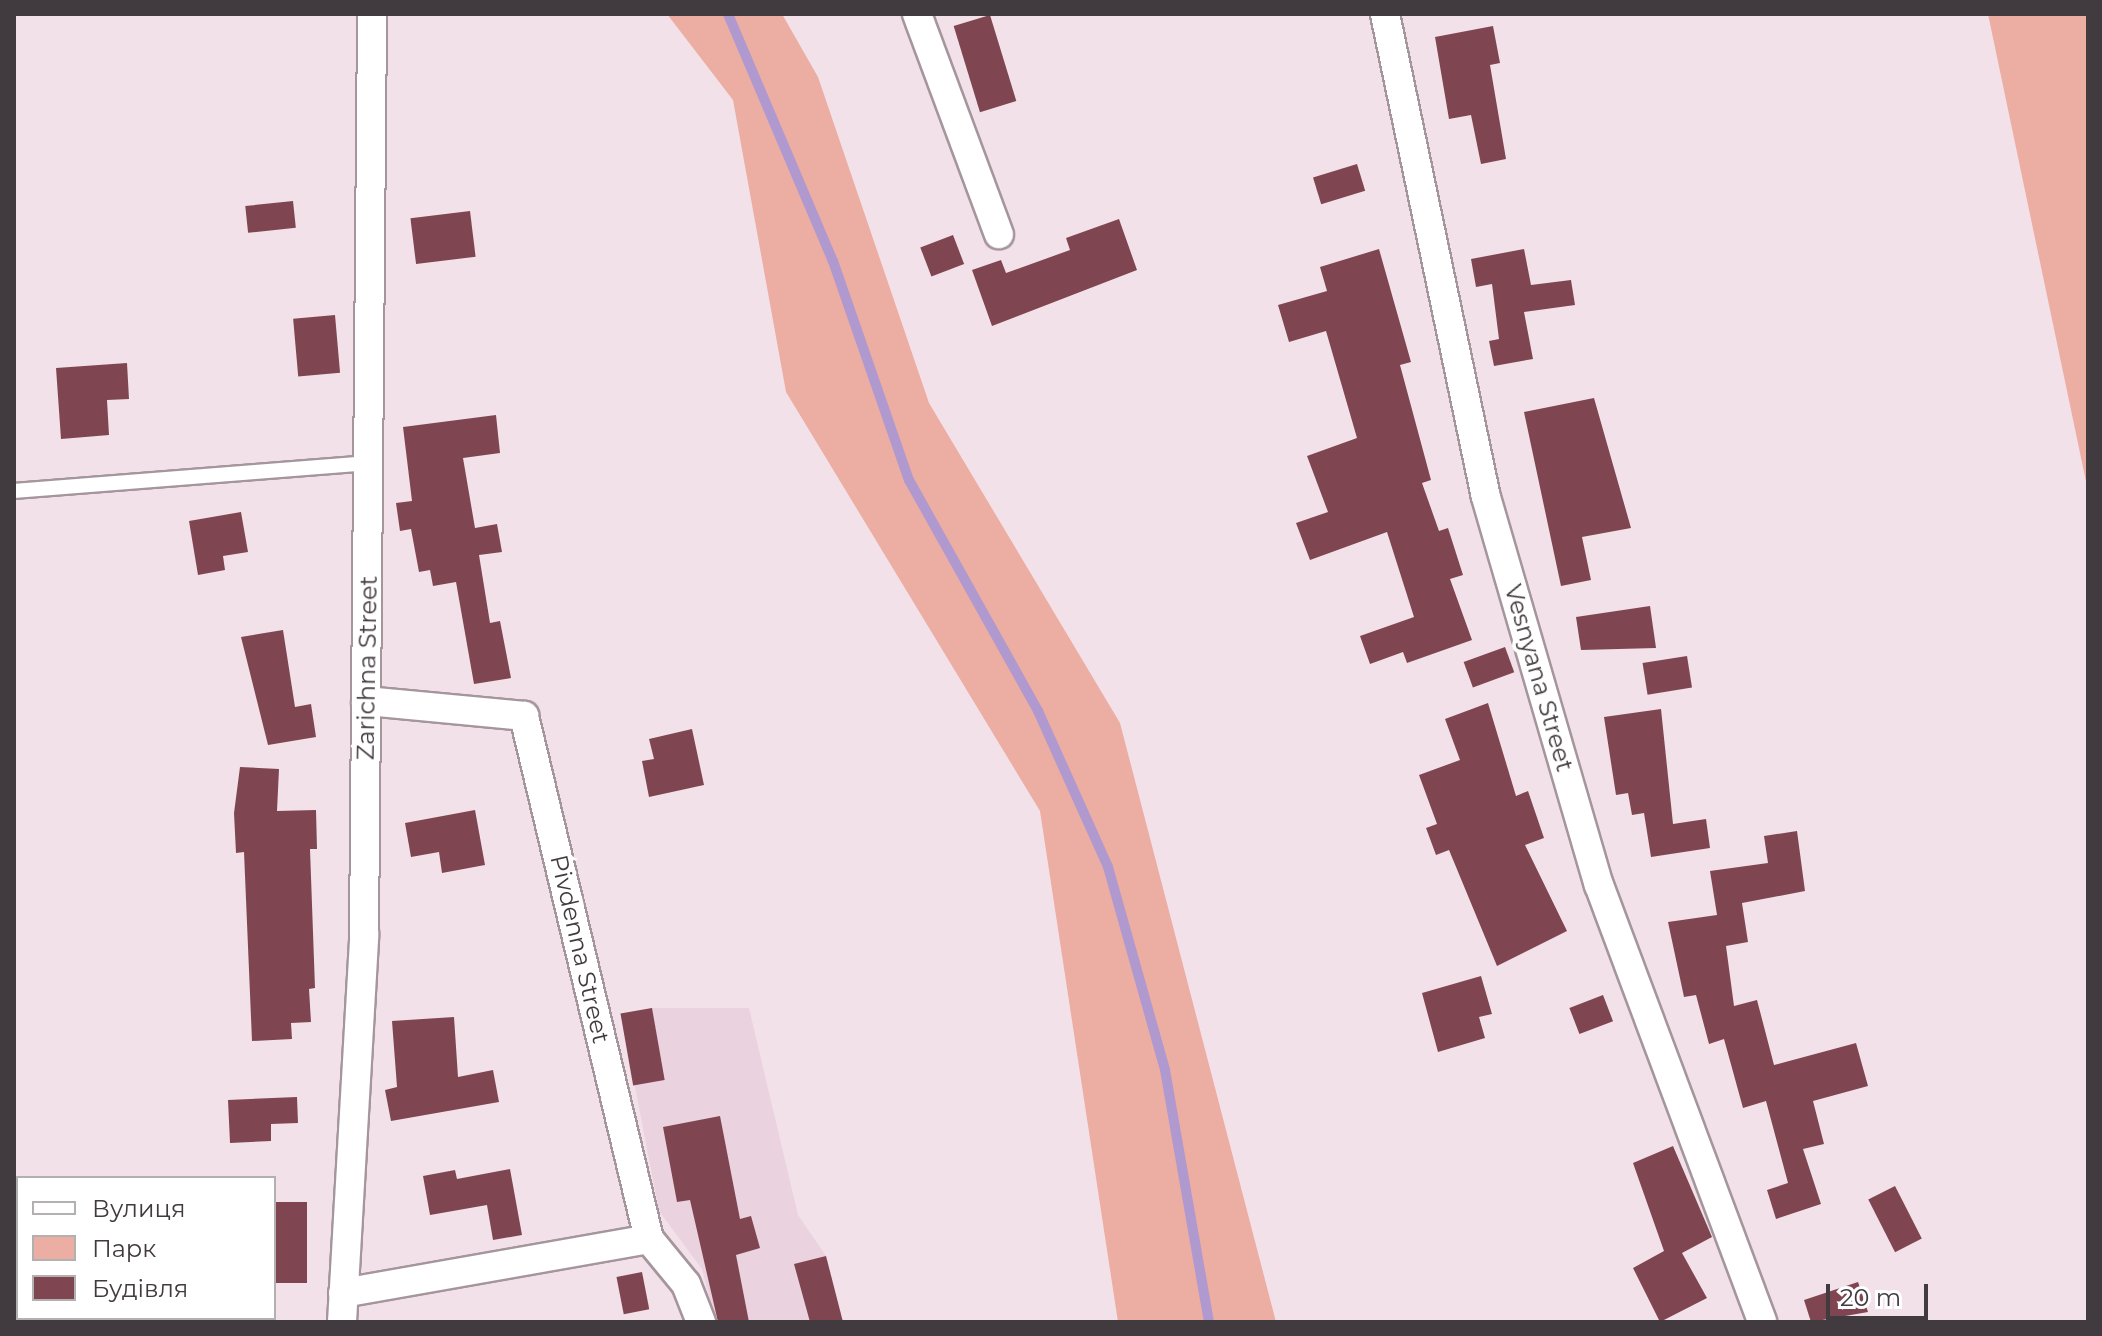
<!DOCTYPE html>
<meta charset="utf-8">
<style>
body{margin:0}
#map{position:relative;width:2102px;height:1336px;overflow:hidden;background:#f2e1e9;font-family:Montserrat,sans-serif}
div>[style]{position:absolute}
.built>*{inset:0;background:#ebd2df}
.green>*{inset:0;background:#ecada3}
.stream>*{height:10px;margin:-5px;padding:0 5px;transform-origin:5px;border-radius:5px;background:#b099ce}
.building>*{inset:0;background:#7f4652;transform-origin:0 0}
.roads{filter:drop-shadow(2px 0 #a5959d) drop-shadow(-2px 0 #a5959d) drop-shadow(0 2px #a5959d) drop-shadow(0 -2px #a5959d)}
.lane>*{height:14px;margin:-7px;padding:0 7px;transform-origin:7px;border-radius:7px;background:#fff}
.street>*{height:28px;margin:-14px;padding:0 14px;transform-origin:14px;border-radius:14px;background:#fff}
span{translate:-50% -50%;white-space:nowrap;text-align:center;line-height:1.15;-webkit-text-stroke:8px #fff;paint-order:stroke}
.street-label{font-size:24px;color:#413a3e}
.frame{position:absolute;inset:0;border:16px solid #413a3e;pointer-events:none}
.legend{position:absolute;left:16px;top:1176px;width:260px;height:144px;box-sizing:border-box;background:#fff;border:2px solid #b3b0b2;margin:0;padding:10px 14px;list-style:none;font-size:24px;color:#413a3e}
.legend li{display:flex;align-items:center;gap:16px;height:40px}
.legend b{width:40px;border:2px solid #b3b0b2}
.scale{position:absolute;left:1826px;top:1284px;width:102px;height:36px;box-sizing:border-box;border:4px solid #413a3e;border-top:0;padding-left:10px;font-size:24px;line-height:28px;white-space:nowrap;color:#413a3e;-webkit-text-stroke:6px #fff;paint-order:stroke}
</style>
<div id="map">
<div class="built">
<i style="clip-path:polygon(652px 1008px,749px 1008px,798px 1215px,826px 1256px,843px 1322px,716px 1322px,702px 1269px,659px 1211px,621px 1014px)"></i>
</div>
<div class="green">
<i style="clip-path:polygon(667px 14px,782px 14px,818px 77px,929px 403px,1120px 723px,1276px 1322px,1118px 1322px,1040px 811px,786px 392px,733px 100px)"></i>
<i style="clip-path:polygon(1988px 14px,2088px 14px,2088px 491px)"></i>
</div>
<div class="stream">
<i style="left:728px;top:14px;width:268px;rotate:67deg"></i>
<i style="left:833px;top:261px;width:232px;rotate:70.9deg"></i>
<i style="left:909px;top:480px;width:265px;rotate:60.8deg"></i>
<i style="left:1038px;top:711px;width:171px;rotate:65.8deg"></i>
<i style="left:1108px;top:867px;width:211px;rotate:74.3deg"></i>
<i style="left:1165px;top:1070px;width:256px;rotate:80.1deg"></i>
</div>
<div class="building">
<i style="left:990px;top:15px;width:90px;height:38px;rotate:73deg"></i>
<i style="clip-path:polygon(1493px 26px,1500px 63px,1490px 65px,1506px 159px,1481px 164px,1471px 115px,1449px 119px,1435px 37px)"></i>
<i style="left:1357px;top:164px;width:28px;height:46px;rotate:73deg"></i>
<i style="left:293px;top:201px;width:27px;height:48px;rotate:84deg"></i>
<i style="left:470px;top:211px;width:46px;height:60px;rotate:83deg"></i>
<i style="clip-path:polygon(1119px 219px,1137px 270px,992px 326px,972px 270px,1001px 260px,1006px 273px,1070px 250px,1066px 238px)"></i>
<i style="left:953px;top:235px;width:31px;height:35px;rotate:69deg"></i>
<i style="clip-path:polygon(1379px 249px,1411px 362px,1400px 365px,1431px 480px,1422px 483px,1439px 531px,1448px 528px,1463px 575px,1450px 579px,1472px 640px,1407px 663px,1403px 652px,1370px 664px,1360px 636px,1414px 617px,1387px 532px,1310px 560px,1296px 523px,1328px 512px,1307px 456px,1357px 438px,1326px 331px,1289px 342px,1278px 305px,1327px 291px,1320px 267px)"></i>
<i style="clip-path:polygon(1524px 249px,1531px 285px,1571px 280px,1575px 305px,1524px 312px,1533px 359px,1494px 366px,1489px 341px,1499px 339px,1492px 284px,1476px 287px,1471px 259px)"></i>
<i style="left:335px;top:315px;width:58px;height:42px;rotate:85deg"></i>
<i style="clip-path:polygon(127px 363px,129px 399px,107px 400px,109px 435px,61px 439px,56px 368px)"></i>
<i style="clip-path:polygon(1594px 398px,1631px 528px,1582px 537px,1591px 580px,1561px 586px,1524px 412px)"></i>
<i style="clip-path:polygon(496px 415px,500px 453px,463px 458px,475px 528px,497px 524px,502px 552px,479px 555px,490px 623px,500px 621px,511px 678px,474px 684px,456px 582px,433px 586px,430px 570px,419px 572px,411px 529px,400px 531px,396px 503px,412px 501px,403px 427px)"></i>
<i style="clip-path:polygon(241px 512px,248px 552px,223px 556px,225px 570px,198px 575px,189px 521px)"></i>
<i style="clip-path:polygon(1650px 606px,1656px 648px,1581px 650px,1576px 617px)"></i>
<i style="clip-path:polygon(283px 630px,295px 707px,311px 704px,316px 737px,268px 745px,241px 637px)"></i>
<i style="left:1505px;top:647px;width:27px;height:44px;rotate:70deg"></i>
<i style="left:1687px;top:656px;width:32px;height:45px;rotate:81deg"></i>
<i style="clip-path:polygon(1488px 703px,1516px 796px,1528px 791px,1544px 838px,1525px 845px,1567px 931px,1497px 966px,1449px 850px,1436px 855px,1426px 828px,1437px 824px,1419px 775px,1460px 760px,1445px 719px)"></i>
<i style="clip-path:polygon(1661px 709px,1673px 824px,1706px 819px,1710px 848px,1651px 857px,1644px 813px,1632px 815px,1628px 793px,1616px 795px,1604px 717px)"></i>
<i style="clip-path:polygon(692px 729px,704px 785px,649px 797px,642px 761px,654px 759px,649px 739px)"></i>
<i style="clip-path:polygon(240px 767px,279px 769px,277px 811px,316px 810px,317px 849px,310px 849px,315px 988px,309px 989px,311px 1022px,291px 1023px,292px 1039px,252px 1041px,244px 852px,236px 853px,234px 813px)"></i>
<i style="clip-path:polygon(475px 810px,485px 865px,442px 873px,439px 852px,411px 857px,405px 823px)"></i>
<i style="clip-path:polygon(1797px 831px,1805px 891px,1742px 903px,1748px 942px,1726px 946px,1734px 1006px,1757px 1000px,1774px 1065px,1856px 1043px,1868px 1086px,1813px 1101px,1824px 1144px,1803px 1149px,1821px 1204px,1776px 1219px,1767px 1190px,1788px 1183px,1766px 1101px,1743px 1108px,1724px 1039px,1709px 1044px,1696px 995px,1684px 997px,1668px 922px,1717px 915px,1710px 871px,1768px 863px,1764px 836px)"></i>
<i style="clip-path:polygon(1481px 976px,1492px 1014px,1479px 1017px,1485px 1038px,1438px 1052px,1422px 993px)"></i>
<i style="left:1603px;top:995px;width:28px;height:36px;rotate:69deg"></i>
<i style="left:652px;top:1008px;width:73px;height:32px;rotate:80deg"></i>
<i style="clip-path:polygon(454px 1017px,458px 1077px,493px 1070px,499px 1102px,391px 1121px,385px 1090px,397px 1087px,392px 1021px)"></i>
<i style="clip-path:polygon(297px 1097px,298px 1123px,271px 1124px,271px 1141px,230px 1143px,228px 1100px)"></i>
<i style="clip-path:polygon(720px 1116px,740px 1219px,751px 1216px,760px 1248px,736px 1255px,749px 1322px,718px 1322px,690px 1200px,677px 1202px,663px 1127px)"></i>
<i style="clip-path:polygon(1673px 1146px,1712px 1237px,1682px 1253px,1707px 1298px,1660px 1322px,1633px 1268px,1664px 1251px,1633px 1163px)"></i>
<i style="clip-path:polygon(510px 1169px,522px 1235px,493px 1240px,487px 1205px,430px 1215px,423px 1176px,455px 1170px,457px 1179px)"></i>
<i style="left:1895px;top:1186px;width:59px;height:30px;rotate:63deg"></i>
<i style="left:274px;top:1202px;width:33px;height:81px"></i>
<i style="clip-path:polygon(826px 1256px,843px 1322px,810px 1322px,794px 1264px)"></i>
<i style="left:642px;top:1272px;width:38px;height:26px;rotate:79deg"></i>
<i style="clip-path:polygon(1858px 1282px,1868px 1312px,1811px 1322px,1804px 1300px)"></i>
</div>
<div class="roads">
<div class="lane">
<i style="left:14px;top:491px;width:356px;rotate:-4.5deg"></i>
</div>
<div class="street">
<i style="left:917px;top:14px;width:235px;rotate:69.6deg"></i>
<i style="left:1385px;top:14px;width:493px;rotate:78.2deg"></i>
<i style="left:1486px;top:497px;width:404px;rotate:73.8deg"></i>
<i style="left:1599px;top:885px;width:466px;rotate:69.5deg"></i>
<i style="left:366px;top:701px;width:159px;rotate:5.4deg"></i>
<i style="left:524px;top:716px;width:538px;rotate:76.56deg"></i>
<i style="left:649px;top:1239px;width:58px;rotate:50.6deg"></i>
<i style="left:686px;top:1284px;width:41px;rotate:68.5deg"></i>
<i style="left:343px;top:1293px;width:311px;rotate:-10deg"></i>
<i style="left:342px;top:1322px;width:388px;rotate:-86.7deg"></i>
<i style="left:364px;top:935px;width:921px;rotate:-89.5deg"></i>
</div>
</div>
<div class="street-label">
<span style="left:367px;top:668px;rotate:-89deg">Zarichna Street</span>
<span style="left:1539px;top:678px;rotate:74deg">Vesnyana Street</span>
<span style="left:580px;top:949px;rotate:77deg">Pivdenna Street</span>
</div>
<div class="frame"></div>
<ul class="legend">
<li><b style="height:10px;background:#fff"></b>Вулиця</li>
<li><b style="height:22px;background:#ecada3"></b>Парк</li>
<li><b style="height:22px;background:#7f4652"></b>Будівля</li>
</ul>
<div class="scale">20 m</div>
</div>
